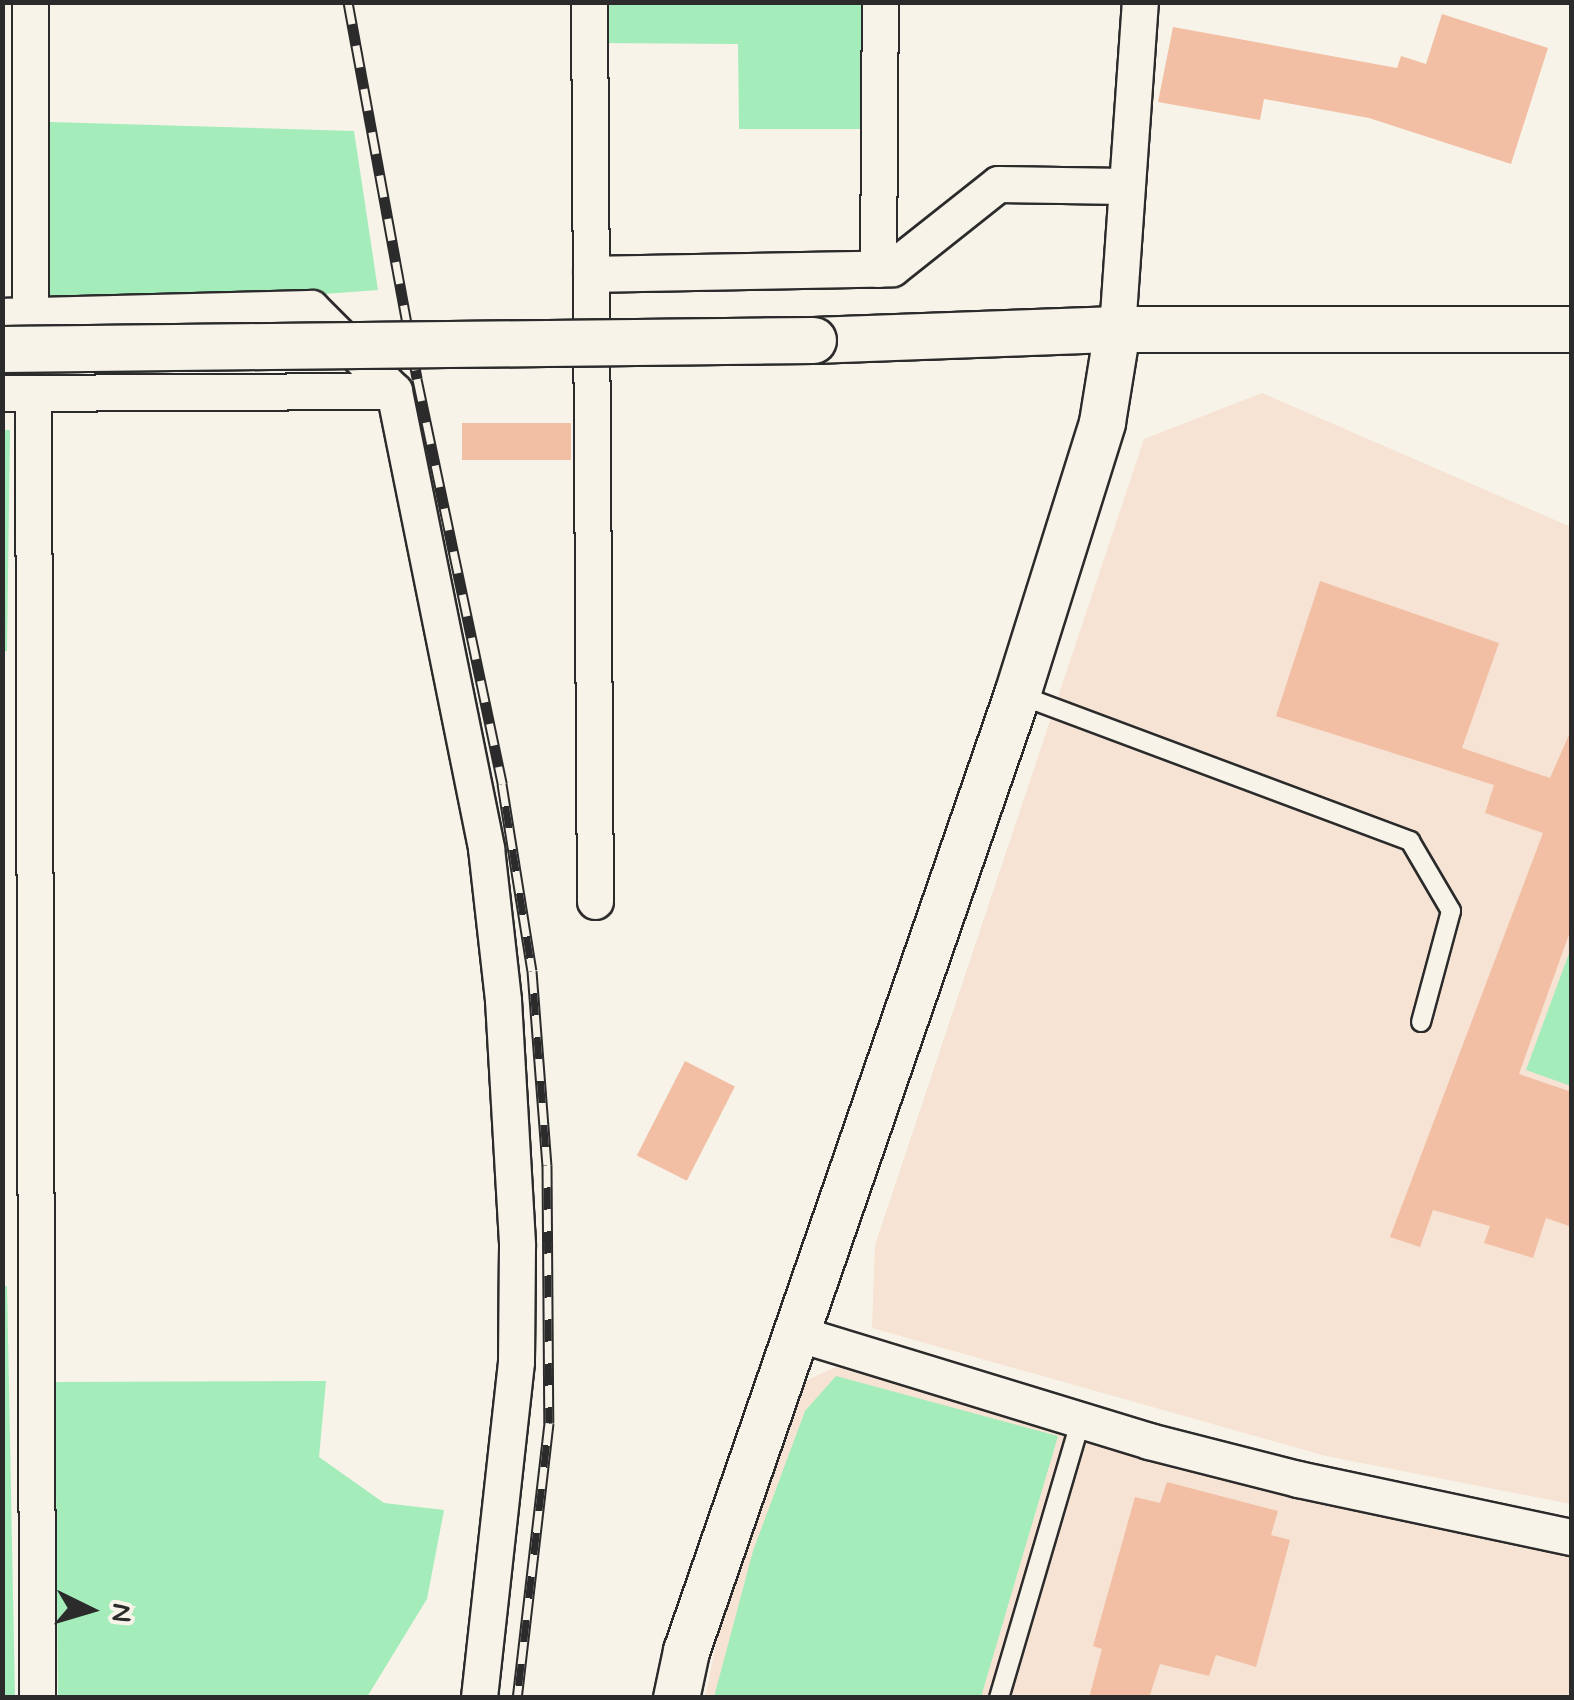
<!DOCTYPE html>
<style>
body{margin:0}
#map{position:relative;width:1574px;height:1700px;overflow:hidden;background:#f7f3e8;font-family:Mynerve,sans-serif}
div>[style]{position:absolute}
.built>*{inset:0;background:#f6e3d4}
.green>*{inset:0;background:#a4ecba}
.building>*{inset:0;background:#f2bfa4;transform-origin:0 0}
.roads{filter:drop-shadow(2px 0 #2b2b2b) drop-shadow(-2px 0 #2b2b2b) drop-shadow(0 2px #2b2b2b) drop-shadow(0 -2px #2b2b2b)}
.service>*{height:18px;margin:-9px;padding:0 9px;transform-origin:9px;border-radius:9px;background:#f7f3e8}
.minor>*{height:35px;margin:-17.5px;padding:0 17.5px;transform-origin:17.5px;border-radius:17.5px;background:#f7f3e8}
.tertiary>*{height:45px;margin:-22.5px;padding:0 22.5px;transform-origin:22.5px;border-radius:22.5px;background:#f7f3e8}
.rail>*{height:11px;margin-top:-5.5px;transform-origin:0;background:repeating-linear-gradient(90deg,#f7f3e8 0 22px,#2b2b2b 0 44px);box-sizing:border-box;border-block:2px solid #2b2b2b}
.bridges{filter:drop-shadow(2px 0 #2b2b2b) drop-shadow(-2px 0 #2b2b2b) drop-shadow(0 2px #2b2b2b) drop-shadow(0 -2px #2b2b2b)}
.tertiary-bridge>*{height:45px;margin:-22.5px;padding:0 22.5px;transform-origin:22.5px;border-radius:22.5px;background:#f7f3e8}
span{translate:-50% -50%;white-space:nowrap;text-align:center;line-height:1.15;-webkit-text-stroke:10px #f7f3e8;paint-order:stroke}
.frame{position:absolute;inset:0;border:5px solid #2b2b2b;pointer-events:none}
.north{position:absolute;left:40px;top:1560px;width:100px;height:100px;-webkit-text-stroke:8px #f7f3e8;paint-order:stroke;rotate:95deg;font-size:28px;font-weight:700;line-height:40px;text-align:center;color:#2b2b2b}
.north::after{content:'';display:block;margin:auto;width:35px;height:45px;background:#2b2b2b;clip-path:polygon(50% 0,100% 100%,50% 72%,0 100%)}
</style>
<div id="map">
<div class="built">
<i style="clip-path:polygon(1262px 393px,1571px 527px,1571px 1504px,1326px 1456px,872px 1328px,875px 1245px,1144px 439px)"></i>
<i style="clip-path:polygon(836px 1367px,1303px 1494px,1571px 1552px,1571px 1697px,705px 1698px,718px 1634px,794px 1386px)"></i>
</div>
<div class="green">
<i style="clip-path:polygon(598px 3px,868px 3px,868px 129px,739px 129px,738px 44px,598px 43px)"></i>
<i style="clip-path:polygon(50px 122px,354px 131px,378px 290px,30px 316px)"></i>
<i style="clip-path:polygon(2px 430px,10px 430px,7px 651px,3px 651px)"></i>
<i style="clip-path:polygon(1571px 948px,1571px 1086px,1526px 1070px)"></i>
<i style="clip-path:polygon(3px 1286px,7px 1286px,15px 1698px,2px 1697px)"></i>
<i style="clip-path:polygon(836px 1376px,1058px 1436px,981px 1697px,714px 1697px,753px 1551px,805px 1411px)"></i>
<i style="clip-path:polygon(326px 1381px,319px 1457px,384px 1503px,444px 1510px,427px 1599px,367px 1697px,58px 1697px,55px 1382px)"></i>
</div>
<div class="building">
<i style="clip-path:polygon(1442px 14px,1548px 48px,1511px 164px,1369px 118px,1264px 99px,1260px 120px,1158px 102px,1173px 27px,1397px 68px,1401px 56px,1426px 64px)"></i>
<i style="left:571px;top:423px;width:37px;height:109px;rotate:90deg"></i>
<i style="clip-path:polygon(1320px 581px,1499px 643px,1462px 748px,1550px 778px,1572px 728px,1572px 926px,1519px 1074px,1572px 1092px,1572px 1227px,1546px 1218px,1533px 1258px,1484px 1243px,1490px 1226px,1433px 1210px,1420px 1247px,1390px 1237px,1543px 833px,1485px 813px,1494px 785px,1276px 716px)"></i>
<i style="left:685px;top:1061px;width:56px;height:106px;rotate:27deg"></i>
<i style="clip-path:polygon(1167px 1482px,1278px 1511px,1271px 1535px,1290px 1540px,1256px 1667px,1216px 1655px,1209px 1676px,1160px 1664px,1149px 1698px,1089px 1698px,1102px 1649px,1093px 1646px,1135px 1497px,1160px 1503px)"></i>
</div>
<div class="roads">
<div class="service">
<i style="left:1017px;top:694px;width:420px;rotate:20.5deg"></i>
<i style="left:1410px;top:841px;width:81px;rotate:59.6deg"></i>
<i style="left:1451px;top:911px;width:115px;rotate:105.1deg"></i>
<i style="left:999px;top:1698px;width:290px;rotate:-73.6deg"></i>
</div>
<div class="minor">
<i style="left:589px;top:2px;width:899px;rotate:89.62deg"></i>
<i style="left:878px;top:269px;width:267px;rotate:-89.6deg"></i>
<i style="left:591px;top:274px;width:301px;rotate:-1.1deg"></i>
<i style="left:892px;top:268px;width:135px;rotate:-38.4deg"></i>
<i style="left:998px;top:184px;width:127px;rotate:0.9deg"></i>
<i style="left:2px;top:316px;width:309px;rotate:-1.5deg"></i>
<i style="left:311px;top:308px;width:117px;rotate:45deg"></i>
<i style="left:394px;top:391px;width:466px;rotate:78.6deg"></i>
<i style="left:486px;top:848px;width:153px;rotate:83.6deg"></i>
<i style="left:503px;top:1000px;width:246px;rotate:86.7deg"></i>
<i style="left:517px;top:1246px;width:116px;rotate:90.5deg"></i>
<i style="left:516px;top:1362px;width:338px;rotate:96.3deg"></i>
<i style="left:30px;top:316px;width:314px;rotate:-90deg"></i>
<i style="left:1117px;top:329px;width:328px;rotate:-86deg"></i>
<i style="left:2px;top:393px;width:392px;rotate:-0.3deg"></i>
<i style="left:33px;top:393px;width:1305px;rotate:89.82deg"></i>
<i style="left:796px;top:1333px;width:369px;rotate:17deg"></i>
<i style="left:1149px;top:1441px;width:154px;rotate:14.3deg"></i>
<i style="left:1298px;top:1479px;width:280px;rotate:12deg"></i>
</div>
<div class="tertiary">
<i style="left:813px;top:340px;width:304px;rotate:-2.1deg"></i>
<i style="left:1117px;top:329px;width:455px"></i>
<i style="left:676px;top:1698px;width:48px;rotate:-78deg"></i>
<i style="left:686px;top:1651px;width:1013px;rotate:-70.92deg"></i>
<i style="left:1017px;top:694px;width:285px;rotate:-72.6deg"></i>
<i style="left:1102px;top:422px;width:94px;rotate:-80.8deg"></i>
</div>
</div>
<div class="rail">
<i style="left:348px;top:2px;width:383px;rotate:79.6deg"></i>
<i style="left:417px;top:379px;width:414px;rotate:78.1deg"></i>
<i style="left:502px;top:784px;width:189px;rotate:80.9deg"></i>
<i style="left:532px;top:971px;width:195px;rotate:85.6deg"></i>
<i style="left:547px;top:1165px;width:258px;rotate:89.6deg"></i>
<i style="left:549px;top:1423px;width:277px;rotate:96.6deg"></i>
</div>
<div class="bridges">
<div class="tertiary-bridge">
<i style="left:2px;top:349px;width:811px;rotate:-0.64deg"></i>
</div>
</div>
<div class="frame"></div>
<div class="north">N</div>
</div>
